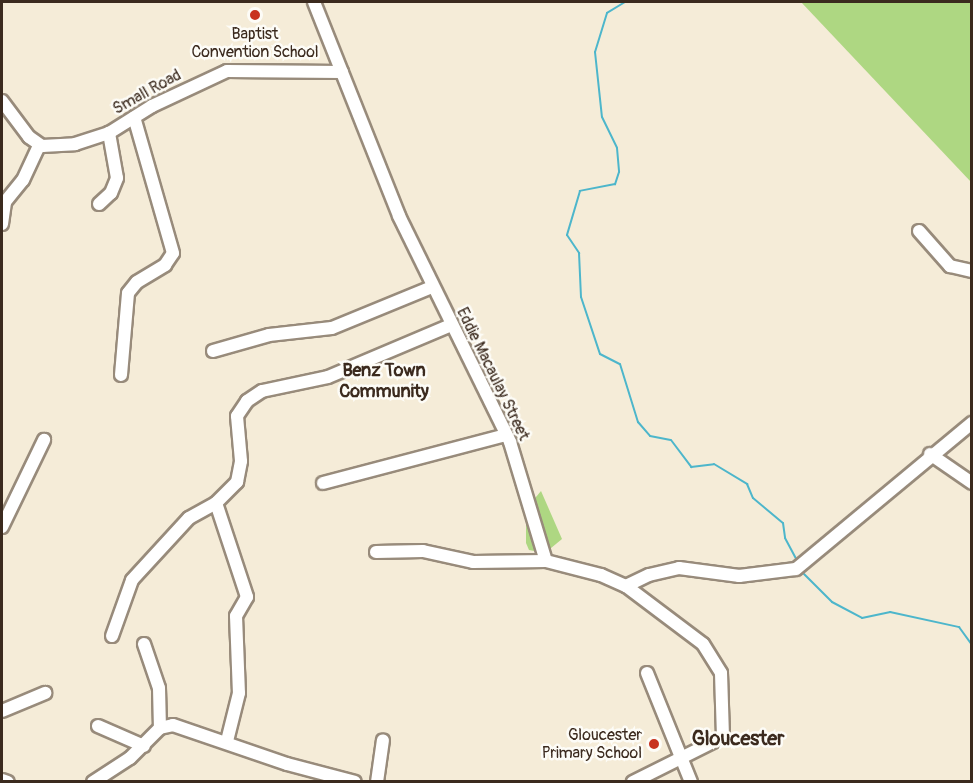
<!DOCTYPE html>
<style>
body{margin:0}
#map{position:relative;width:973px;height:783px;overflow:hidden;background:#f5ecd8;font-family:Pangolin,sans-serif}
div>[style]{position:absolute}
.green>*{inset:0;background:#aed782}
.stream>*{height:2px;margin:-1px;padding:0 1px;transform-origin:1px;border-radius:1px;background:#4db6cb}
.roads{filter:drop-shadow(2px 0 #988b7b) drop-shadow(-2px 0 #988b7b) drop-shadow(0 2px #988b7b) drop-shadow(0 -2px #988b7b)}
.minor>*{height:12px;margin:-6px;padding:0 6px;transform-origin:6px;border-radius:6px;background:#fff}
.dots>*{width:16px;height:16px;translate:-50% -50%;box-sizing:border-box;border:3px solid #fdfcf7;border-radius:50%}
span{translate:-50% -50%;white-space:nowrap;text-align:center;line-height:1.15;-webkit-text-stroke:5px #fdfcf7;paint-order:stroke}
.poi-label{font-size:16px;color:#3b2a1e}
.right{translate:-100% -50%;text-align:right}
.street-label{font-size:16px;color:#3b2a1e}
.neighbourhood-label{font-size:18px;color:#3b2a1e;font-weight:700}
.quarter-label{font-size:20px;color:#3b2a1e;font-weight:700}
.frame{position:absolute;inset:0;border:3px solid #3b2a1e;pointer-events:none}
</style>
<div id="map">
<div class="green">
<i style="clip-path:polygon(801px 2px,971px 2px,971px 182px)"></i>
<i style="clip-path:polygon(541px 491px,562px 539px,545px 553px,529px 550px,526px 543px,526px 509px)"></i>
</div>
<div class="stream">
<i style="left:625px;top:2px;width:21px;rotate:149deg"></i>
<i style="left:607px;top:13px;width:41px;rotate:107.1deg"></i>
<i style="left:595px;top:52px;width:65px;rotate:83.9deg"></i>
<i style="left:602px;top:117px;width:34px;rotate:64deg"></i>
<i style="left:617px;top:148px;width:24px;rotate:85deg"></i>
<i style="left:619px;top:172px;width:13px;rotate:108deg"></i>
<i style="left:615px;top:184px;width:36px;rotate:169deg"></i>
<i style="left:580px;top:191px;width:46px;rotate:106.5deg"></i>
<i style="left:567px;top:235px;width:22px;rotate:56deg"></i>
<i style="left:579px;top:253px;width:44px;rotate:87.4deg"></i>
<i style="left:581px;top:297px;width:60px;rotate:71.6deg"></i>
<i style="left:600px;top:354px;width:22px;rotate:27deg"></i>
<i style="left:620px;top:364px;width:61px;rotate:72.8deg"></i>
<i style="left:638px;top:422px;width:18px;rotate:49deg"></i>
<i style="left:650px;top:436px;width:21px;rotate:11deg"></i>
<i style="left:671px;top:440px;width:34px;rotate:53deg"></i>
<i style="left:691px;top:467px;width:23px;rotate:-7deg"></i>
<i style="left:714px;top:464px;width:39px;rotate:31deg"></i>
<i style="left:747px;top:484px;width:15px;rotate:67deg"></i>
<i style="left:753px;top:498px;width:39px;rotate:40deg"></i>
<i style="left:783px;top:523px;width:15px;rotate:82deg"></i>
<i style="left:785px;top:538px;width:27px;rotate:62deg"></i>
<i style="left:800px;top:570px;width:45px;rotate:45deg"></i>
<i style="left:832px;top:602px;width:34px;rotate:28deg"></i>
<i style="left:862px;top:618px;width:29px;rotate:-12deg"></i>
<i style="left:890px;top:612px;width:71px;rotate:12.3deg"></i>
<i style="left:959px;top:627px;width:22px;rotate:54deg"></i>
</div>
<div class="roads">
<div class="minor">
<i style="left:314px;top:2px;width:230px;rotate:68.3deg"></i>
<i style="left:399px;top:216px;width:252px;rotate:63.8deg"></i>
<i style="left:510px;top:442px;width:124px;rotate:73.2deg"></i>
<i style="left:546px;top:561px;width:57px;rotate:14.3deg"></i>
<i style="left:601px;top:575px;width:27px;rotate:24deg"></i>
<i style="left:626px;top:586px;width:96px;rotate:37deg"></i>
<i style="left:703px;top:644px;width:34px;rotate:58deg"></i>
<i style="left:721px;top:673px;width:64px;rotate:88.2deg"></i>
<i style="left:723px;top:737px;width:101px;rotate:153.4deg"></i>
<i style="left:2px;top:101px;width:45px;rotate:53.1deg"></i>
<i style="left:29px;top:137px;width:16px;rotate:35deg"></i>
<i style="left:42px;top:146px;width:33px;rotate:-3deg"></i>
<i style="left:75px;top:144px;width:36px;rotate:-18deg"></i>
<i style="left:99px;top:204px;width:16px;rotate:-43deg"></i>
<i style="left:111px;top:193px;width:16px;rotate:-68deg"></i>
<i style="left:117px;top:178px;width:46px;rotate:-100.1deg"></i>
<i style="left:109px;top:133px;width:51px;rotate:-32.1deg"></i>
<i style="left:152px;top:106px;width:83px;rotate:-25deg"></i>
<i style="left:227px;top:71px;width:115px;rotate:0.5deg"></i>
<i style="left:2px;top:224px;width:22px;rotate:-82deg"></i>
<i style="left:5px;top:202px;width:28px;rotate:-51deg"></i>
<i style="left:23px;top:180px;width:38px;rotate:-65deg"></i>
<i style="left:919px;top:231px;width:47px;rotate:48.5deg"></i>
<i style="left:950px;top:266px;width:23px;rotate:13deg"></i>
<i style="left:213px;top:351px;width:58px;rotate:-15.9deg"></i>
<i style="left:269px;top:335px;width:63px;rotate:-6.3deg"></i>
<i style="left:332px;top:328px;width:108px;rotate:-22.3deg"></i>
<i style="left:121px;top:375px;width:82px;rotate:-85.1deg"></i>
<i style="left:128px;top:293px;width:14px;rotate:-51deg"></i>
<i style="left:137px;top:282px;width:33px;rotate:-31deg"></i>
<i style="left:165px;top:265px;width:14px;rotate:-56deg"></i>
<i style="left:173px;top:253px;width:141px;rotate:-106deg"></i>
<i style="left:930px;top:454px;width:51px;rotate:34.6deg"></i>
<i style="left:323px;top:483px;width:189px;rotate:-14.7deg"></i>
<i style="left:216px;top:503px;width:99px;rotate:71.7deg"></i>
<i style="left:247px;top:597px;width:22px;rotate:120deg"></i>
<i style="left:236px;top:616px;width:77px;rotate:87.8deg"></i>
<i style="left:239px;top:693px;width:49px;rotate:104deg"></i>
<i style="left:2px;top:527px;width:97px;rotate:-64.2deg"></i>
<i style="left:376px;top:552px;width:47px;rotate:-1.2deg"></i>
<i style="left:423px;top:551px;width:51px;rotate:12.4deg"></i>
<i style="left:473px;top:562px;width:73px;rotate:-0.8deg"></i>
<i style="left:626px;top:586px;width:25px;rotate:-26deg"></i>
<i style="left:649px;top:575px;width:31px;rotate:-13deg"></i>
<i style="left:679px;top:568px;width:61px;rotate:7.6deg"></i>
<i style="left:739px;top:576px;width:57px;rotate:-7deg"></i>
<i style="left:796px;top:569px;width:229px;rotate:-39.7deg"></i>
<i style="left:112px;top:636px;width:59px;rotate:-70.3deg"></i>
<i style="left:132px;top:580px;width:84px;rotate:-47.4deg"></i>
<i style="left:189px;top:518px;width:31px;rotate:-29deg"></i>
<i style="left:216px;top:503px;width:30px;rotate:-45deg"></i>
<i style="left:237px;top:482px;width:21px;rotate:-79deg"></i>
<i style="left:241px;top:461px;width:45px;rotate:-95.1deg"></i>
<i style="left:237px;top:416px;width:18px;rotate:-56deg"></i>
<i style="left:247px;top:401px;width:18px;rotate:-34deg"></i>
<i style="left:262px;top:391px;width:67px;rotate:-12deg"></i>
<i style="left:328px;top:377px;width:134px;rotate:-22.9deg"></i>
<i style="left:144px;top:644px;width:46px;rotate:71.2deg"></i>
<i style="left:159px;top:688px;width:40px;rotate:88.6deg"></i>
<i style="left:647px;top:673px;width:118px;rotate:68deg"></i>
<i style="left:2px;top:711px;width:47px;rotate:-22.7deg"></i>
<i style="left:98px;top:726px;width:50px;rotate:23.5deg"></i>
<i style="left:2px;top:780px;width:6px;rotate:18deg"></i>
<i style="left:93px;top:782px;width:44px;rotate:-33deg"></i>
<i style="left:130px;top:758px;width:42px;rotate:-45deg"></i>
<i style="left:160px;top:728px;width:13px;rotate:-13deg"></i>
<i style="left:173px;top:725px;width:120px;rotate:18.9deg"></i>
<i style="left:287px;top:764px;width:70px;rotate:14.8deg"></i>
<i style="left:377px;top:782px;width:42px;rotate:-81.9deg"></i>
</div>
</div>
<div class="dots">
<i style="left:255px;top:15px;background:#c8321e"></i>
<i style="left:654px;top:744px;background:#c8321e"></i>
</div>
<div class="poi-label">
<span style="left:255px;top:43px">Baptist<br>Convention School</span>
<span class="right" style="left:642px;top:744px">Gloucester<br>Primary School</span>
</div>
<div class="street-label">
<span style="left:147px;top:92px;rotate:-29deg">Small Road</span>
<span style="left:493px;top:374px;rotate:64deg">Eddie Macaulay Street</span>
</div>
<div class="neighbourhood-label">
<span style="left:384px;top:382px">Benz Town<br>Community</span>
</div>
<div class="quarter-label">
<span style="left:738px;top:738px">Gloucester</span>
</div>
<div class="frame"></div>
</div>
